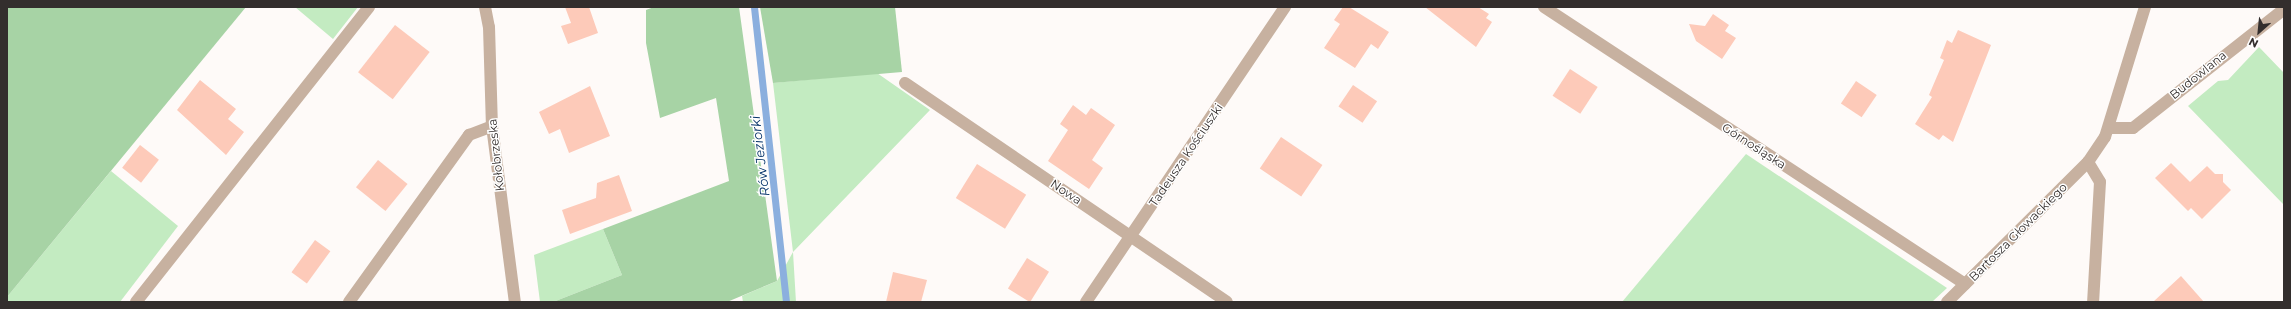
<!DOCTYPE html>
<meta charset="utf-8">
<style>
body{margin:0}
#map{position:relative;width:2291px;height:309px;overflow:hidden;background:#fefaf8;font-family:Montserrat,sans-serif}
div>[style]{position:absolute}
.green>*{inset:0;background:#c3ebc1}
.forest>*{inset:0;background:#a7d3a5}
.stream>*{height:7px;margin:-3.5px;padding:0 3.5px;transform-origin:3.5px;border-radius:3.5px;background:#8bafde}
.building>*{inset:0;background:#fdcab9;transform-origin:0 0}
.service>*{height:12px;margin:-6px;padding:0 6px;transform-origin:6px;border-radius:6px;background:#c7b1a0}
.minor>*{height:12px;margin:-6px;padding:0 6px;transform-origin:6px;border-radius:6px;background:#c7b1a0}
span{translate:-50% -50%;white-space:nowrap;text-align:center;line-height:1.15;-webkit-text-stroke:3px #fff;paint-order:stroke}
.street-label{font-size:12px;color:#332e2d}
.water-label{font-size:13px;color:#002f66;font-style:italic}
.frame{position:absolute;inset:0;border:8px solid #332e2d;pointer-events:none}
.north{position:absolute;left:2239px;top:12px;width:40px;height:40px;-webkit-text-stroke:3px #fff;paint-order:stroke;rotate:207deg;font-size:11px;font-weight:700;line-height:16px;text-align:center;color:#332e2d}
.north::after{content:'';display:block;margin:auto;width:14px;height:18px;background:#332e2d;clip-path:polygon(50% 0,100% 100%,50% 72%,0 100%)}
</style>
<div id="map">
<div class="green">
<i style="clip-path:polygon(295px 7px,358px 7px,333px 39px)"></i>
<i style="clip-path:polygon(2259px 47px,2284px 73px,2284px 205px,2188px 106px,2218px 81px,2228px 80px)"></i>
<i style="clip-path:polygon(877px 73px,930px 110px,793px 252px,796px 302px,743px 302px,742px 296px,777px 281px,793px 252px,773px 83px)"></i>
<i style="clip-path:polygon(1746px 154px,1947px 288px,1932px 302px,1622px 302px)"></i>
<i style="clip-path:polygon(111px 171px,178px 226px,120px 302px,7px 302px,7px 297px)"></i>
<i style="clip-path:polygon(603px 229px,622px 275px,553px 302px,540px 302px,534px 255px)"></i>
</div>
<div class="forest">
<i style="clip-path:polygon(7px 7px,246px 7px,7px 297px)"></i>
<i style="clip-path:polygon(654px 7px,739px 7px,777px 281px,727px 302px,553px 302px,622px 275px,603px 229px,729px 181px,716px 98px,660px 118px,646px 43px,646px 10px)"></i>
<i style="clip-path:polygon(760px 7px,895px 7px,902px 72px,773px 83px)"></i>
</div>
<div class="stream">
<i style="left:754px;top:7px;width:297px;rotate:83.8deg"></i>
</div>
<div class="building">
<i style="clip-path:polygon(565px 7px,589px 7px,598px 33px,568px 44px,561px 26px,571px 23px)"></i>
<i style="clip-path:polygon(1343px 7px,1349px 7px,1389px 32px,1378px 49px,1371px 44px,1355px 68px,1324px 48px,1340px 24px,1334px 20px)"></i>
<i style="clip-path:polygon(1425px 7px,1478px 7px,1489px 14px,1486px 18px,1492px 22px,1476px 47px)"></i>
<i style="clip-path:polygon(1713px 14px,1729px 25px,1725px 31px,1736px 38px,1722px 59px,1696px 41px,1689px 24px,1705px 26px)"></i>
<i style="left:395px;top:25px;width:44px;height:60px;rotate:38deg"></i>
<i style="clip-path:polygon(1958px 30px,1991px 45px,1953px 142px,1943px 135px,1939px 140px,1915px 124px,1932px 97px,1929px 95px,1944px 60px,1940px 58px,1947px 40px,1952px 43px)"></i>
<i style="left:1570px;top:69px;width:33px;height:32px;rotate:33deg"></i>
<i style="clip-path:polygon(200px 80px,236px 109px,228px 119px,244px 132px,226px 155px,177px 110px)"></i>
<i style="left:1856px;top:81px;width:25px;height:27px;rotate:34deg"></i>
<i style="left:1353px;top:85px;width:29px;height:26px;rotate:34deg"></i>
<i style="clip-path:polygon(590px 86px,610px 136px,569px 153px,560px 129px,549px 134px,539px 112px)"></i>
<i style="clip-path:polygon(1073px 105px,1086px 115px,1091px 108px,1115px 125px,1092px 160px,1103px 168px,1089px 189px,1048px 161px,1068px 130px,1060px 124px)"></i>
<i style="left:1281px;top:137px;width:50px;height:38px;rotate:34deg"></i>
<i style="left:140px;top:145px;width:24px;height:29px;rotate:38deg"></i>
<i style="left:378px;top:160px;width:38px;height:35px;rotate:39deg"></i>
<i style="clip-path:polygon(2171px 163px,2190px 182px,2207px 166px,2215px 174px,2223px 174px,2223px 182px,2231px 190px,2202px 219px,2191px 208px,2188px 211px,2155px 178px)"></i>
<i style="left:977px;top:164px;width:58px;height:40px;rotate:32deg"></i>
<i style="clip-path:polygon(619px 175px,632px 211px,570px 234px,562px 210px,596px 198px,597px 183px)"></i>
<i style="left:315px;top:240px;width:19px;height:40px;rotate:36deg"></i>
<i style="left:1027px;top:258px;width:26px;height:36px;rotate:32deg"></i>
<i style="clip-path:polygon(893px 272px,927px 280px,921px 302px,886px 302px)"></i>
<i style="clip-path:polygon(2181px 276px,2204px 302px,2153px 302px)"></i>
</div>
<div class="service">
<i style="left:136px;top:302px;width:376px;rotate:-51.7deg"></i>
<i style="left:349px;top:302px;width:206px;rotate:-54.3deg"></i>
<i style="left:469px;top:135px;width:25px;rotate:-21deg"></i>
</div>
<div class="minor">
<i style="left:485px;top:7px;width:20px;rotate:79deg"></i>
<i style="left:489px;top:27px;width:99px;rotate:88.3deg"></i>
<i style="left:492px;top:126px;width:177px;rotate:82.6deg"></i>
<i style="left:1544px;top:7px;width:504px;rotate:33.34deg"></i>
<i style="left:905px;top:83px;width:389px;rotate:34.2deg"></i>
<i style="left:2110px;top:128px;width:23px"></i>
<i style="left:2133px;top:128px;width:192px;rotate:-38.2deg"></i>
<i style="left:2088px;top:162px;width:23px;rotate:59deg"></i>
<i style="left:2100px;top:182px;width:120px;rotate:93.3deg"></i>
<i style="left:1086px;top:302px;width:356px;rotate:-56deg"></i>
<i style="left:1947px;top:302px;width:199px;rotate:-44.8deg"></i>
<i style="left:2088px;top:162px;width:30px;rotate:-56deg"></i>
<i style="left:2105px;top:137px;width:136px;rotate:-72.9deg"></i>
</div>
<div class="street-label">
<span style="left:2198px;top:75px;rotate:-39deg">Budowlana</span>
<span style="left:1754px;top:146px;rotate:33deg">Górnośląska</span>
<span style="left:496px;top:155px;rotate:-96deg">Kołobrzeska</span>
<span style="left:1186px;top:155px;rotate:-56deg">Tadeusza Kościuszki</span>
<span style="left:1066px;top:192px;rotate:34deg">Nowa</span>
<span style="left:2018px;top:232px;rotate:-45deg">Bartosza Głowackiego</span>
</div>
<div class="water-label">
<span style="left:760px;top:156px;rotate:-97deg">Rów Jeziorki</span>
</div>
<div class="frame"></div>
<div class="north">N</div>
</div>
